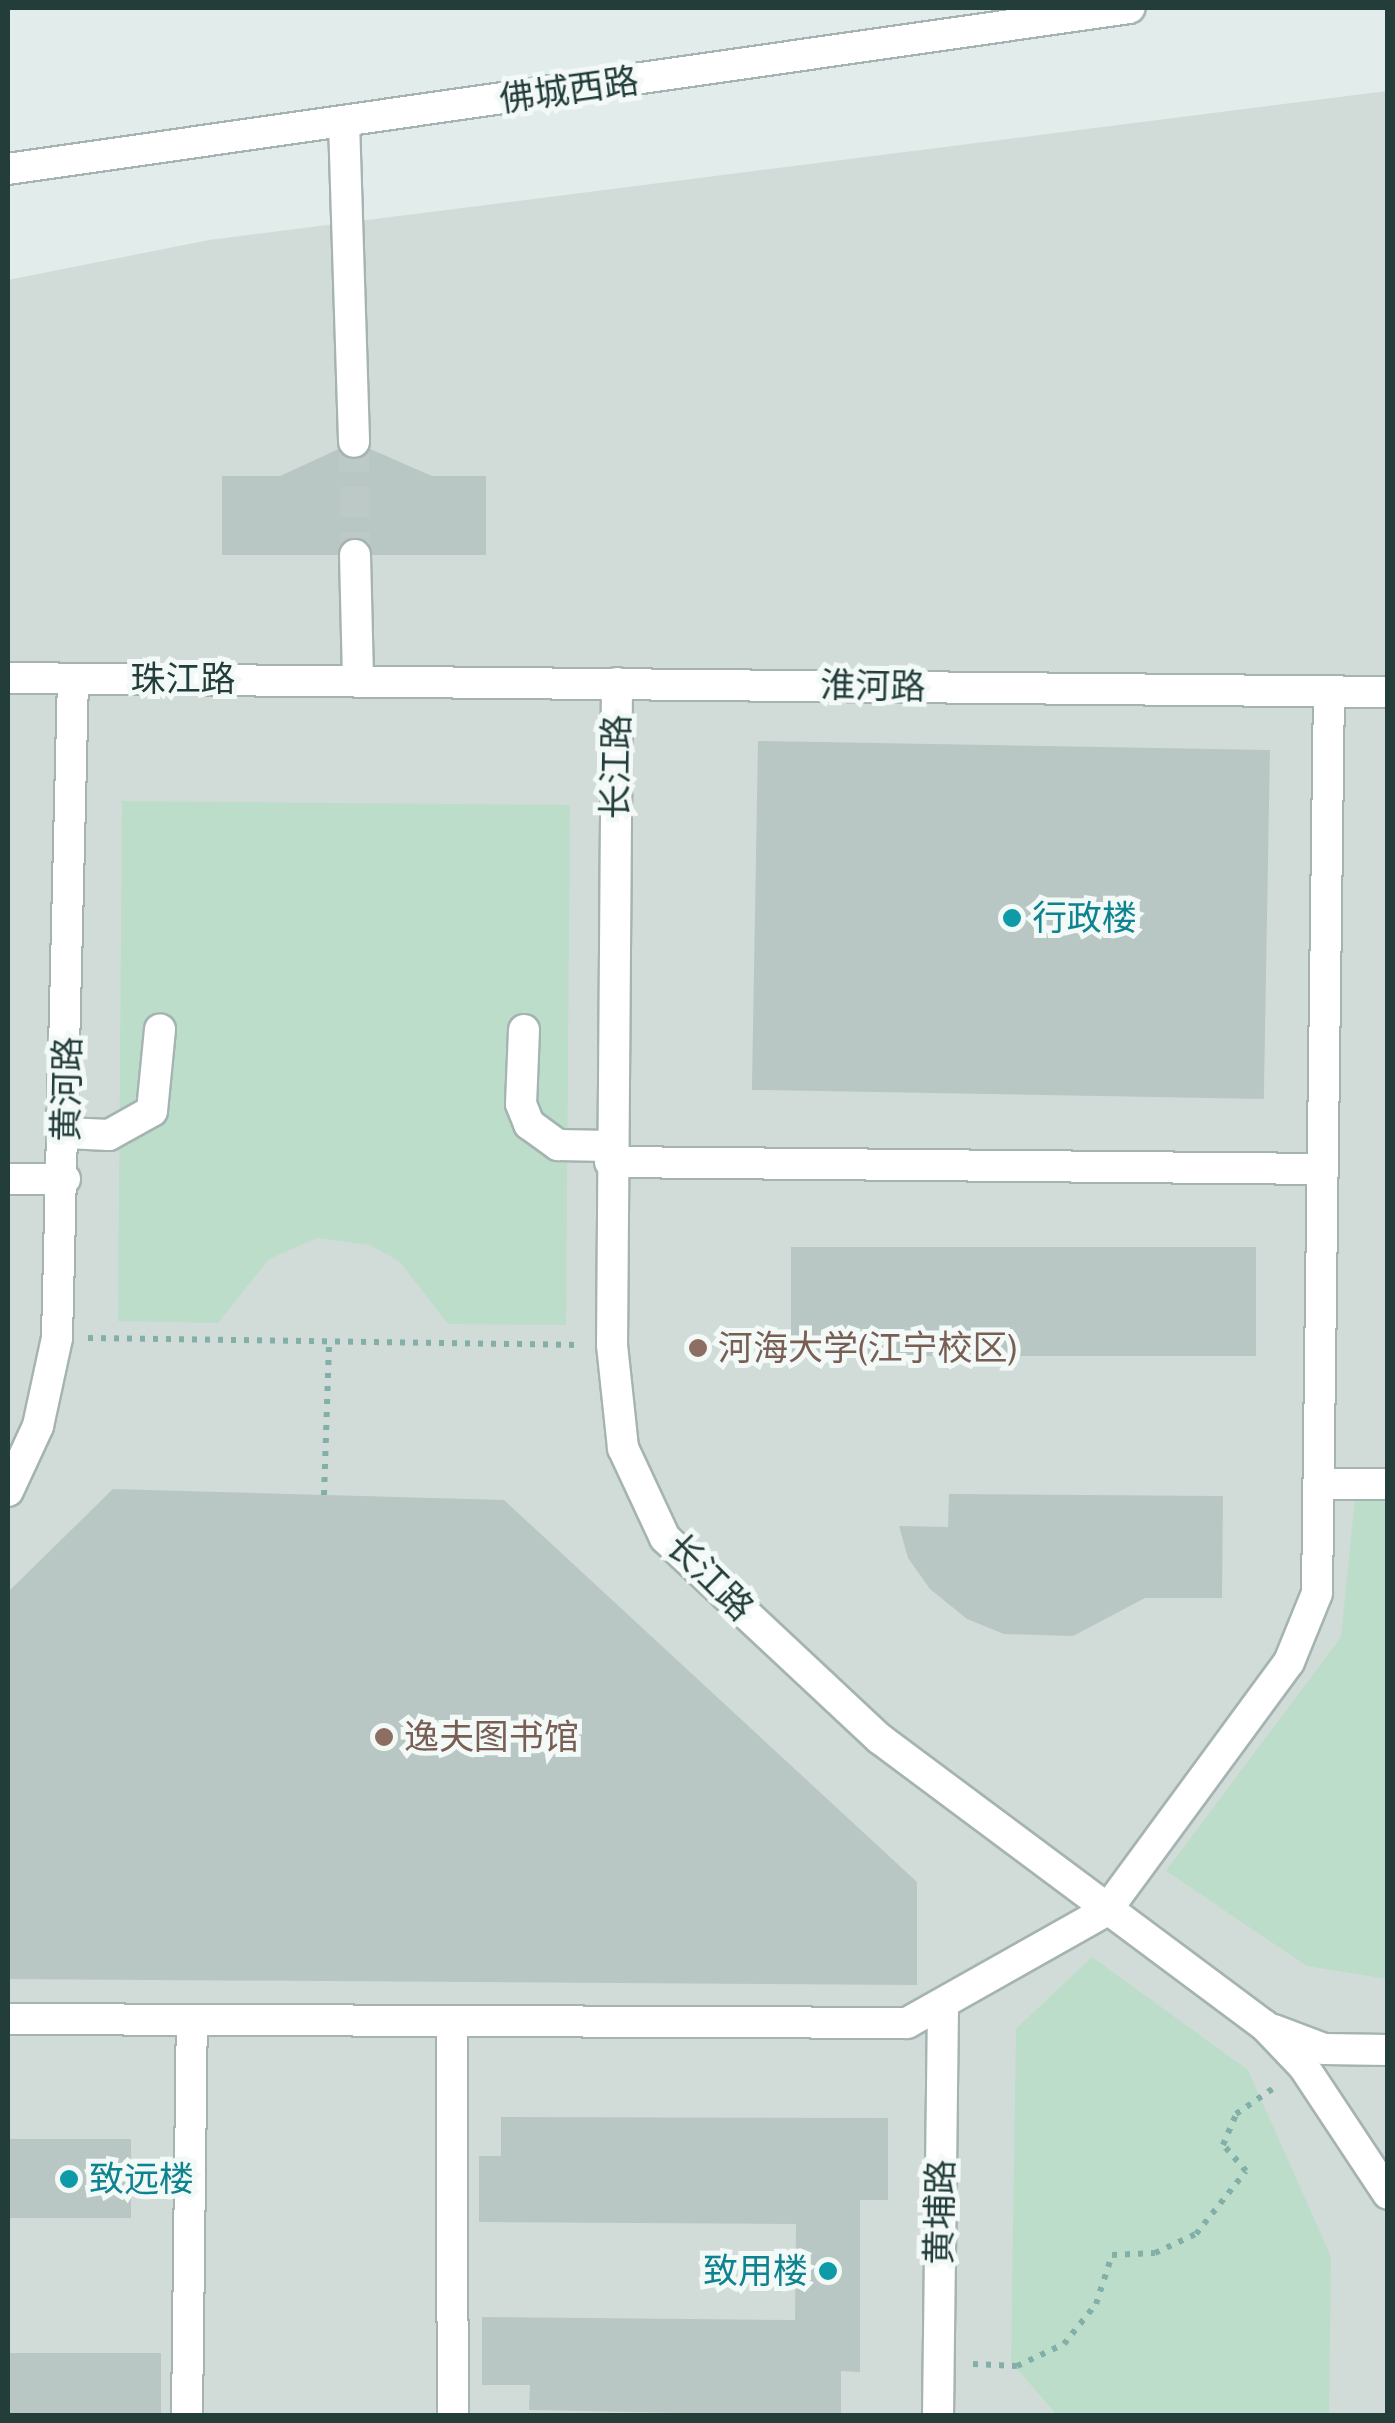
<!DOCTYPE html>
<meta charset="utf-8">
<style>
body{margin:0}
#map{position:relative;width:1395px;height:2423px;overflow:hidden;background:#e2ecea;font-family:"Archivo Narrow","Noto Sans SC",sans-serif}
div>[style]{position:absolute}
.built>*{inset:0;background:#d1dcd9}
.green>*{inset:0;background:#bcddca}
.building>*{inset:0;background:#b8c7c3;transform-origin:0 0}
.minor-tunnel>*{height:30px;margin-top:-15px;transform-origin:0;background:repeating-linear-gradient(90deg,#bcc9c7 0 30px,transparent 0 45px)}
.path>*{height:6px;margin-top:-3px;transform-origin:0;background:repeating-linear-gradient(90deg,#83afa9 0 5px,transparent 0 13px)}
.roads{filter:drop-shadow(2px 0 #a5b4b2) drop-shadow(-2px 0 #a5b4b2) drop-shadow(0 2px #a5b4b2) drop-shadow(0 -2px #a5b4b2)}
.minor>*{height:30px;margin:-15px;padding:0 15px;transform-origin:15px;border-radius:15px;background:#fff}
.secondary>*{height:30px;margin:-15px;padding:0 15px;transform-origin:15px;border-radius:15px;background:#fff}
.dots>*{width:28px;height:28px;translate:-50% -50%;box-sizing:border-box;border:5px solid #f3f9f7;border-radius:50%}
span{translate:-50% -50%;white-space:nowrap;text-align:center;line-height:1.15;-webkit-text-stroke:10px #f3f9f7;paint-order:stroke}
.street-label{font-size:35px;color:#223d3a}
.culture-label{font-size:35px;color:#0d838f}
.left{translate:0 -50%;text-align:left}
.right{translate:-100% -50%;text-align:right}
.education-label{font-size:35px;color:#785e54}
.frame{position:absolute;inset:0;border:10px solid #223d3a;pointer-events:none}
</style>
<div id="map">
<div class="built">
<i style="clip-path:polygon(1387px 91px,1387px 2415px,8px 2416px,8px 280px,209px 240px)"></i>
</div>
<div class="green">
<i style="clip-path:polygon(122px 801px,570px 805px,566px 1325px,448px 1324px,400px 1262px,370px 1245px,317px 1238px,269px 1259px,218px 1323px,118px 1321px)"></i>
<i style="clip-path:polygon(1355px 1498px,1387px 1498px,1387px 1979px,1307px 1966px,1166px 1871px,1341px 1637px)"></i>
<i style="clip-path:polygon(1092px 1957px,1248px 2070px,1331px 2257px,1329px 2415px,1057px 2415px,1011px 2362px,1016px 2029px)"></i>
</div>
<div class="building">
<i style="clip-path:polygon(354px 442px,432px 476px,486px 476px,486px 555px,222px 555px,222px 476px,280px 476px)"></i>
<i style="left:758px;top:741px;width:512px;height:349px;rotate:1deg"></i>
<i style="left:791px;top:1247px;width:465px;height:109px"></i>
<i style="clip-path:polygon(113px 1489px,504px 1500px,917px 1882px,917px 1985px,8px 1979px,8px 1592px)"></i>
<i style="clip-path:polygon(949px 1494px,1223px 1496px,1222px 1598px,1145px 1598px,1073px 1636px,1004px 1634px,967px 1619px,930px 1589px,908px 1558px,899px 1526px,948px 1527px)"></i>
<i style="clip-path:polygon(501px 2117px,888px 2118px,888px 2200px,860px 2200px,860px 2372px,841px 2371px,841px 2416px,529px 2410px,530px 2385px,482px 2385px,482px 2317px,795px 2320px,796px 2224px,479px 2222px,479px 2156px,501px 2156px)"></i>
<i style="left:8px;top:2139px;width:123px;height:79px"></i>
<i style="left:8px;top:2353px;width:153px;height:63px"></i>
</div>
<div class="minor-tunnel">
<i style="left:354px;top:442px;width:113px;rotate:89.5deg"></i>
</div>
<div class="path">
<i style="left:88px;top:1338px;width:493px;rotate:0.8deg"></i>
<i style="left:324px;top:1495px;width:153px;rotate:-88.1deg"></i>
<i style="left:973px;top:2364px;width:44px;rotate:2.6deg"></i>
<i style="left:1017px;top:2366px;width:52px;rotate:-25.1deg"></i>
<i style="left:1064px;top:2344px;width:51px;rotate:-51.3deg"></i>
<i style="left:1096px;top:2304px;width:52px;rotate:-71.9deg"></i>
<i style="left:1112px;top:2255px;width:43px;rotate:-2.7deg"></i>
<i style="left:1155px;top:2253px;width:45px;rotate:-24.9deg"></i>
<i style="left:1196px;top:2234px;width:80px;rotate:-51.6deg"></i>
<i style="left:1246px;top:2171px;width:35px;rotate:-131deg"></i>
<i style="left:1223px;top:2145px;width:34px;rotate:-67deg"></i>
<i style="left:1236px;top:2114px;width:51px;rotate:-34.6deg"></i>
</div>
<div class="roads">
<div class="minor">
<i style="left:344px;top:122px;width:320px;rotate:88.2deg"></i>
<i style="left:355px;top:555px;width:123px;rotate:88.6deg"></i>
<i style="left:8px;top:678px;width:1380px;rotate:0.58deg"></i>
<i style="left:617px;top:683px;width:662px;rotate:90.43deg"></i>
<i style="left:612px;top:1345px;width:104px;rotate:83.9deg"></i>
<i style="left:623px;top:1448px;width:99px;rotate:65deg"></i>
<i style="left:665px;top:1538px;width:294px;rotate:43.1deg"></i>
<i style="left:880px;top:1739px;width:479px;rotate:36.7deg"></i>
<i style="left:1264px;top:2025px;width:58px;rotate:46.4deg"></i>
<i style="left:1304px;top:2067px;width:152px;rotate:56.5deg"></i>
<i style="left:524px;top:1030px;width:74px;rotate:92.3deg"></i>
<i style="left:521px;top:1104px;width:22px;rotate:68deg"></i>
<i style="left:529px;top:1124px;width:36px;rotate:36deg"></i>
<i style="left:558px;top:1145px;width:52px;rotate:1.1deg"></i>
<i style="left:66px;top:1133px;width:43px;rotate:2.7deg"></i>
<i style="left:109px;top:1135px;width:49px;rotate:-29.2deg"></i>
<i style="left:152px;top:1111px;width:82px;rotate:-84.4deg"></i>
<i style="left:610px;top:1162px;width:712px;rotate:0.56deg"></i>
<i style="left:8px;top:1179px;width:57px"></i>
<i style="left:1318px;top:1484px;width:70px"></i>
<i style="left:8px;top:1491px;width:72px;rotate:-65.2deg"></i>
<i style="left:38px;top:1426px;width:90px;rotate:-77.8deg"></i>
<i style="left:57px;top:1338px;width:659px;rotate:-88.61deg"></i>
<i style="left:8px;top:2019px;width:899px;rotate:0.25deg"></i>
<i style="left:907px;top:2023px;width:228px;rotate:-29.4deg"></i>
<i style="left:1106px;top:1911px;width:309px;rotate:-53.7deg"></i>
<i style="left:1289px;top:1662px;width:74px;rotate:-67.9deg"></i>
<i style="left:1317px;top:1593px;width:902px;rotate:-89.24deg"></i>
<i style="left:452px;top:2025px;width:391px;rotate:89.9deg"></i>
<i style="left:1274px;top:2030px;width:53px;rotate:20.8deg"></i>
<i style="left:1324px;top:2049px;width:64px;rotate:0.9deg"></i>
<i style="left:187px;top:2416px;width:394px;rotate:-89.3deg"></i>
<i style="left:938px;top:2416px;width:408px;rotate:-89.3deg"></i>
</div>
<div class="secondary">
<i style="left:8px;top:169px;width:1133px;rotate:-8.17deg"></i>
</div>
</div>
<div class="dots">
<i style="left:1012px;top:918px;background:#0f9aa8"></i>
<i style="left:698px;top:1348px;background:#8d6e63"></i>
<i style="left:384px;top:1737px;background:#8d6e63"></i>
<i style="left:69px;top:2179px;background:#0f9aa8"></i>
<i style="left:828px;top:2271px;background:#0f9aa8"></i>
</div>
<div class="street-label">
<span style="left:569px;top:90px;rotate:-8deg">佛城西路</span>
<span style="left:183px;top:679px">珠江路</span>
<span style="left:873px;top:686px;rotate:1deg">淮河路</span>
<span style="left:616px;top:767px;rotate:-89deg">长江路</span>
<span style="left:67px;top:1089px;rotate:-89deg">黄河路</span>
<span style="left:710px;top:1577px;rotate:45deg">长江路</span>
<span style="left:940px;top:2212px;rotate:-89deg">黄埔路</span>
</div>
<div class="culture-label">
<span class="left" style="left:1032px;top:918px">行政楼</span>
<span class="left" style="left:89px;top:2179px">致远楼</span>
<span class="right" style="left:808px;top:2271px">致用楼</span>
</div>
<div class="education-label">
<span class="left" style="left:718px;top:1348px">河海大学(江宁校区)</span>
<span class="left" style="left:404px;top:1737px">逸夫图书馆</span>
</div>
<div class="frame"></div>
</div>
